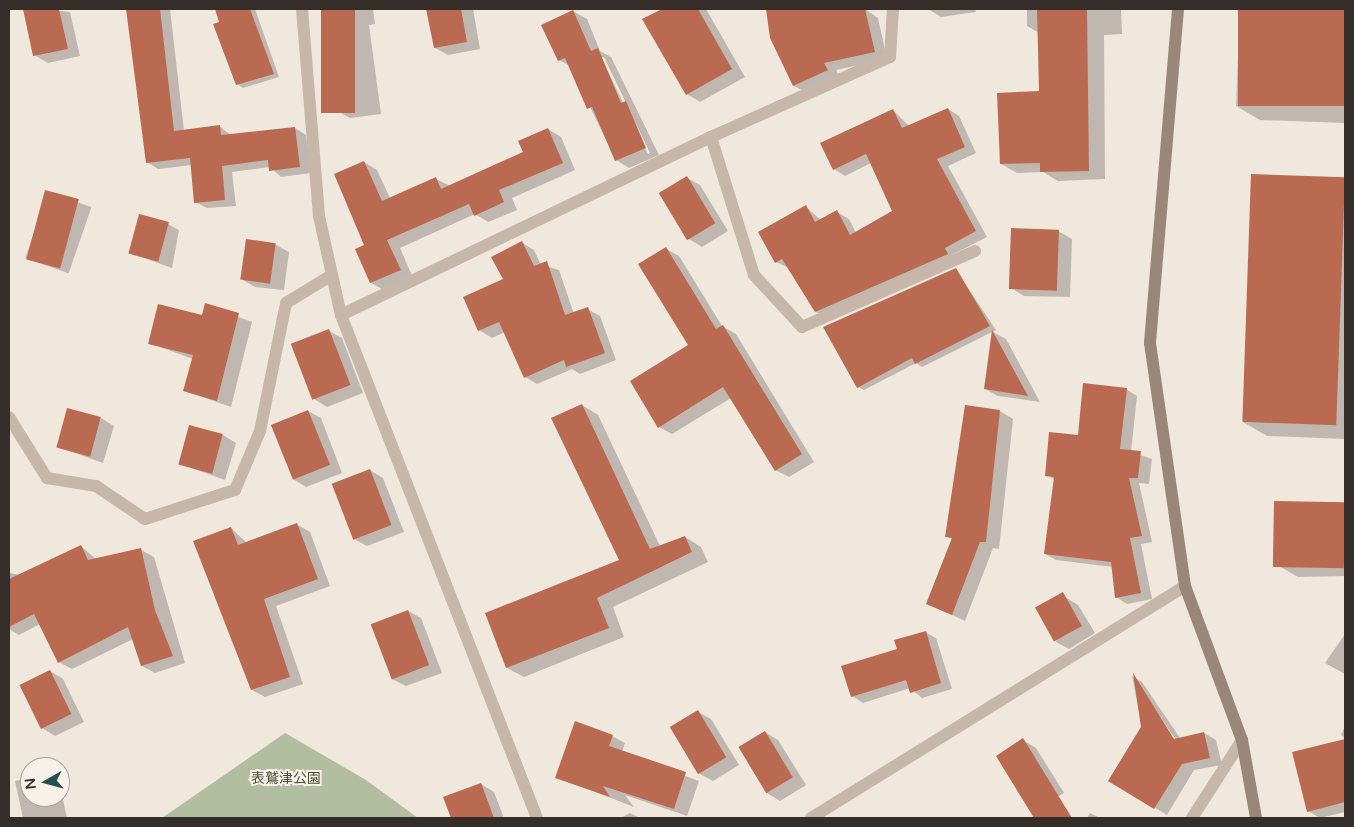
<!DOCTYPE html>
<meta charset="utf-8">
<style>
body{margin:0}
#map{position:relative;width:1354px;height:827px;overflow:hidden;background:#f0e7dd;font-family:"Varela Round","Noto Sans JP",sans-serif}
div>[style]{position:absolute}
.green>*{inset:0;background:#b3bd9f}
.shadow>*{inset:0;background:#0003;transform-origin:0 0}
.building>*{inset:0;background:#ba6a51;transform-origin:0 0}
.street>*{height:12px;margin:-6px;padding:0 6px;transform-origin:6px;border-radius:6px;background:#c7b7aa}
.secondary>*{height:12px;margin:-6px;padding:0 6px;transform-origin:6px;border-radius:6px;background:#9a877c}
span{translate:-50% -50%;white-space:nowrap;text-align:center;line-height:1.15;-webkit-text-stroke:4px #f8f1e9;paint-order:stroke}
.park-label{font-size:14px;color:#45512f}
.frame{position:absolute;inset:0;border:10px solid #352d29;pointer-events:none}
.north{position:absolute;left:20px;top:757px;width:50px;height:50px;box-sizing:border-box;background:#f8f1e9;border:1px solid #aaa39c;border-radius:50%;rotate:263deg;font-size:14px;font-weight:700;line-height:20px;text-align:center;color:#352d29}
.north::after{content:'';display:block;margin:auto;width:18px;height:22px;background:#234f52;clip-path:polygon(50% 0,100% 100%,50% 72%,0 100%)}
</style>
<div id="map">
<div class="green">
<i style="clip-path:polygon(285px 733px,366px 780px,418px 818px,162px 818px)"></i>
</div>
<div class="shadow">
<i style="clip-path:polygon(37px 9px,70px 12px,80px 56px,48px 63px,34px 55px,24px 12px)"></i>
<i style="clip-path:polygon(128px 9px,170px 9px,184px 131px,219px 126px,231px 135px,295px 128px,306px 135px,311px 173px,281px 177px,270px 167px,232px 172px,236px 206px,207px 208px,195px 202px,192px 165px,158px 169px,147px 162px)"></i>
<i style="clip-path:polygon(216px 9px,255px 9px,279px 77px,243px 88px,237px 84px)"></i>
<i style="clip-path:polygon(329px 9px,373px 9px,375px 24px,369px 25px,381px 114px,350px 118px,337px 111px)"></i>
<i style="clip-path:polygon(428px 9px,473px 9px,480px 49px,448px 55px,435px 48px)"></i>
<i style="clip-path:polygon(664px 9px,706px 9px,745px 77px,700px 102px,687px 94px,644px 20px)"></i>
<i style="clip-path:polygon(766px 9px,865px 9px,878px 18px,887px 59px,836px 70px,840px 78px,807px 93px,794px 86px,771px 37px)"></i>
<i style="clip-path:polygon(928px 9px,975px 9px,976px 12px,941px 17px)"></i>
<i style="clip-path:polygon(1027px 9px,1121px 9px,1122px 34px,1104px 35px,1105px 179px,1058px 181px,1043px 172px,1017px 173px,1001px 164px,1040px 92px,1039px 33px,1027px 26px)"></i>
<i style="clip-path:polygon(1240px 9px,1345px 9px,1345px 123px,1260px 120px,1236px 106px)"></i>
<i style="clip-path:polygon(evenodd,573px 11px,587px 19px,600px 51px,611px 57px,659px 155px,629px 168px,616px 160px,570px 66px,559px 60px,573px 11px,601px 57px,604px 57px,650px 153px,648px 154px,601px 57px)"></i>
<i style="clip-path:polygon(948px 109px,959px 116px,976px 153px,948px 166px,987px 237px,827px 318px,816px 312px,789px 268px,776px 262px,806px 207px,821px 220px,837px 212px,849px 219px,856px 233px,894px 212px,871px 163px,845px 176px,834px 169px,893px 110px,909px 126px)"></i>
<i style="clip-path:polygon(548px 129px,561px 137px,575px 170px,512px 198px,517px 210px,488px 222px,475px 214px,400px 248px,413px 278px,384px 290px,371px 283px,357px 249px,366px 245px,364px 162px,377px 170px,390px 198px,436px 179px,450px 186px,524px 153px)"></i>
<i style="clip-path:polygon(1252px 175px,1345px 179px,1345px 439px,1267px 436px,1243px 422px)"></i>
<i style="clip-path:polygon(687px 178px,700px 185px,728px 231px,702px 247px,689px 239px)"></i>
<i style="left:48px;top:192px;width:46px;height:70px;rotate:19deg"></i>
<i style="clip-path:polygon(166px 223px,179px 230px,172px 268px,130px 253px)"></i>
<i style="clip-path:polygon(1058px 231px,1072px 239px,1070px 297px,1024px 296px,1011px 288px)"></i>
<i style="clip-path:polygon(247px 241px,276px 245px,289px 252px,284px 290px,255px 287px,241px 279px)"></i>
<i style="clip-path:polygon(522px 243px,534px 250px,541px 265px,559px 270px,574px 314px,587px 309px,600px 316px,616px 360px,580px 374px,572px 369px,537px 384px,525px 377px,505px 332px,492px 338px,479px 330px,465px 297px,505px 280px)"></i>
<i style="clip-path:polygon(666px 249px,679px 256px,722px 326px,736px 334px,814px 462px,789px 477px,775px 470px,731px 398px,672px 434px,659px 427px,689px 345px)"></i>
<i style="clip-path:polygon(956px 270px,996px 330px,922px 367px,916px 363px,864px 390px,858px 387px)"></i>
<i style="clip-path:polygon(206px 305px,252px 322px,231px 407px,185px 391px,193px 359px,149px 343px,203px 317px)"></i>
<i style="clip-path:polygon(329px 331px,342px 338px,363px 393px,327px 407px,314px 399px)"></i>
<i style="clip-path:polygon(993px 332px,1006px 339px,1040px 402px,998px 396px,985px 389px)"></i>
<i style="clip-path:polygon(1126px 389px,1137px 396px,1131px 452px,1152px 459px,1149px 484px,1139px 483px,1152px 542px,1141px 544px,1152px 599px,1127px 604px,1116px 597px,1113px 567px,1056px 560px,1045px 554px,1055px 480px,1047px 475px)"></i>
<i style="clip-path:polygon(582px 405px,598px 415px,660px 546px,685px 537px,701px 547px,708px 562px,613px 607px,624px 637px,524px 677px,507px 668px,486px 613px,620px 561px)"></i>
<i style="clip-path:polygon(308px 411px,321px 418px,342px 473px,306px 487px,293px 479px)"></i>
<i style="clip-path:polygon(1000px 411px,1013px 419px,999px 549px,993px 548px,965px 621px,928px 604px,953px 540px,947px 536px)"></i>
<i style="clip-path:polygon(101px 418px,114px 426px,103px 463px,58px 447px)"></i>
<i style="clip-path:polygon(223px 435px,236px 443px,225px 480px,180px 464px)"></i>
<i style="clip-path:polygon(370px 470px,383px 478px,404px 532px,367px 546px,354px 539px)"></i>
<i style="clip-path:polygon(1275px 502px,1345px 503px,1345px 576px,1298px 577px,1279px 566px)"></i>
<i style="clip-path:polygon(296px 524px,310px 532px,330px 586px,276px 606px,303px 684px,265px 697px,252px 690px,231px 528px,247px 543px)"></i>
<i style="clip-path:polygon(81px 546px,97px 560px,141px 550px,154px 557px,185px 663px,155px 673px,142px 666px,133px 639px,72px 669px,59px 662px,40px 624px,19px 635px,9px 629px,9px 573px,21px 575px)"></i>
<i style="clip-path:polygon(1065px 597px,1078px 605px,1095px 633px,1069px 649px,1056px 642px)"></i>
<i style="clip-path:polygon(408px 611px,421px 618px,442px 673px,406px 686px,392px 679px)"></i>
<i style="clip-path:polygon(925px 632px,936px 638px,952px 689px,922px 698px,910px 688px,863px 703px,852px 696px,899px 650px)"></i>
<i style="clip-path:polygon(1345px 634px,1345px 674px,1325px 663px)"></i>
<i style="clip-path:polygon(50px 671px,63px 679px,84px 722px,55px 736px,42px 728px)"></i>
<i style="clip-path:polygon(evenodd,1132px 676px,1142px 682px,1180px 738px,1204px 733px,1216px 740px,1222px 765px,1194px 770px,1167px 815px,1109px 780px,1142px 727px,1132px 676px,1145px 694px,1178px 743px,1176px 744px,1145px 694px)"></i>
<i style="clip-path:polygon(698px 712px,711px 719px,739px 765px,713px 781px,700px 774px)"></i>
<i style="clip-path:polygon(1345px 726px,1345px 738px,1341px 735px)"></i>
<i style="clip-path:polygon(765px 732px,778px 740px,806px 785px,780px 801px,767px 793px)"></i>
<i style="clip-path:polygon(612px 736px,625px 743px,622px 752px,699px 781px,687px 816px,625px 795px,634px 807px,557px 777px)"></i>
<i style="clip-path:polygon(1023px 740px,1036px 748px,1064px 793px,1038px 809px)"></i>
<i style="clip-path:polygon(1345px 740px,1345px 812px,1320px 818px,1308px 811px,1294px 753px)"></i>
<i style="clip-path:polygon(30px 778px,30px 797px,60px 797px,60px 786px,67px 818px,23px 818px,15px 781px)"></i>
<i style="clip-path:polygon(481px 784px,494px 792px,504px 818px,452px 818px,444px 798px)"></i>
<i style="clip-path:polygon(630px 813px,640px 818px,621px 818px)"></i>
<i style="clip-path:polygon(1090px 813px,1100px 818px,1087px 818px)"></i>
</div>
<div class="building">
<i style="clip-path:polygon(23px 9px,59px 9px,68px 49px,33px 56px)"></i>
<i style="clip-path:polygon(126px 9px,160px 9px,174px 131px,220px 125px,221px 135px,295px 127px,300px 167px,269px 171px,268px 160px,222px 166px,225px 200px,194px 203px,190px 158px,146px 163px)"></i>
<i style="clip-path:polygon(215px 9px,250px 9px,274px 74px,236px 85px,213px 24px,219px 22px)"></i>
<i style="left:321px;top:9px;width:34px;height:104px"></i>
<i style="clip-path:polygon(426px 9px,461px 9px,467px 42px,434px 48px)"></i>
<i style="clip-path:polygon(662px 9px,698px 9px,732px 69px,686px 95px,642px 19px)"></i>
<i style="clip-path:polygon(766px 9px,865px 9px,875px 52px,824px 63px,828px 70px,793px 86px,770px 38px)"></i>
<i style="clip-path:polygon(1037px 9px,1087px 9px,1089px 171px,1040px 172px,1040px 163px,1000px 164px,997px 93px,1039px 91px)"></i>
<i style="left:1238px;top:9px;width:107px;height:97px"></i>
<i style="clip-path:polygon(573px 10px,591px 51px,598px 48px,621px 103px,626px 101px,646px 148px,615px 161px,592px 107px,587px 109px,565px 58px,558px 61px,541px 25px)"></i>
<i style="clip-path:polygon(948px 108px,965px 147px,937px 159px,976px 231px,945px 248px,948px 254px,815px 312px,782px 259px,775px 263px,758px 232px,806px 205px,815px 222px,837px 210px,850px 235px,892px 211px,866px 154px,833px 170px,820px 143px,893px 109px,902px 128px)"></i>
<i style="clip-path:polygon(548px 128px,563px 163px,499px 190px,504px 202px,474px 216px,469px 204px,387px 240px,401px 270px,370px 283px,355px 249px,364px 245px,334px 174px,364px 161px,382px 201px,436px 177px,441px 189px,523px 152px,518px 141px)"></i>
<i style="left:1251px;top:174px;width:94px;height:248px;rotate:2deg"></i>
<i style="left:687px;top:176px;width:55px;height:33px;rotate:59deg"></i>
<i style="left:45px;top:190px;width:35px;height:72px;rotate:15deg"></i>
<i style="left:139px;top:214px;width:31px;height:41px;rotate:15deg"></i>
<i style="left:1011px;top:228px;width:48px;height:61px;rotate:2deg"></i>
<i style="left:246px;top:239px;width:30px;height:41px;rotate:8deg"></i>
<i style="clip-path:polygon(522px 241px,534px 266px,547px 261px,565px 315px,588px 307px,605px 353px,566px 367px,564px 360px,524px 378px,499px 322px,478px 331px,463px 297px,503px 279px,491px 257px)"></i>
<i style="clip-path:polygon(666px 247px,716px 329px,723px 325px,802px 454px,775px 471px,723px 387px,658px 428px,630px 381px,688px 345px,638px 264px)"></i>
<i style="clip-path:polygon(956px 268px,990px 326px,915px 364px,912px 358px,857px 388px,823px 327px)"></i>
<i style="clip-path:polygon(205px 303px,239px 313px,217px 401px,183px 391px,193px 355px,148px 344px,158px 304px,202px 315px)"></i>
<i style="left:329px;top:329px;width:60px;height:41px;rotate:69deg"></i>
<i style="clip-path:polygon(992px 330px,1028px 396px,984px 389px)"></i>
<i style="clip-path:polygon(1083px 383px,1127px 388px,1120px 449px,1141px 451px,1138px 478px,1129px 478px,1142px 536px,1130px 538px,1141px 593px,1115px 598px,1111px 562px,1044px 554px,1054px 477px,1045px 476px,1049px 432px,1078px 435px)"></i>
<i style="clip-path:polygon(582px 404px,650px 549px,685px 536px,692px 552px,597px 598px,609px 628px,506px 668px,485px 613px,619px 560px,551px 418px)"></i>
<i style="clip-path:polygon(965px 405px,1000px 410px,986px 542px,980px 542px,952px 615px,926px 604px,952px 538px,945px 537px)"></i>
<i style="left:67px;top:408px;width:35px;height:41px;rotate:15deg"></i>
<i style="left:308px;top:410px;width:59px;height:40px;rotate:68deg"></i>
<i style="left:189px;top:425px;width:35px;height:41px;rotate:15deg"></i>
<i style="left:370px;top:469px;width:60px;height:41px;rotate:69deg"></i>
<i style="left:1274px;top:501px;width:71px;height:66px;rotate:1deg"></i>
<i style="clip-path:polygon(297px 523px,318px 579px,264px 599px,290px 677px,251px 690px,193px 541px,231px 527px,238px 545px)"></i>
<i style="clip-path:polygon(81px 545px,88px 560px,141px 548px,155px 610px,173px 656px,141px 666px,128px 627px,58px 663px,34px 614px,9px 627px,9px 579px)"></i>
<i style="left:1063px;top:592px;width:39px;height:32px;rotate:61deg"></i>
<i style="left:408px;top:610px;width:59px;height:40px;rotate:69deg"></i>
<i style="clip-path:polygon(926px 631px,941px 683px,910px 693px,906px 680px,851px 697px,841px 666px,897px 649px,894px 640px)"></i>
<i style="left:50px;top:670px;width:49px;height:34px;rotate:64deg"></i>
<i style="clip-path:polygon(1133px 673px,1174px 739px,1204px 732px,1210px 758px,1182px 764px,1154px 809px,1108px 781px,1141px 727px)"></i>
<i style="left:698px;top:710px;width:55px;height:33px;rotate:59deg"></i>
<i style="clip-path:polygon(575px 721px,613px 735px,609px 746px,686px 772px,674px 809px,603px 786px,610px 797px,555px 778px)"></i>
<i style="left:765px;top:731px;width:54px;height:31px;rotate:59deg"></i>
<i style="clip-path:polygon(1023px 738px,1072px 818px,1034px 818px,996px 756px)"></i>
<i style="clip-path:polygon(1345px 739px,1345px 802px,1307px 812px,1292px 752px)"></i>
<i style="clip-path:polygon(481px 783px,494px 818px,451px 818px,443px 797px)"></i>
</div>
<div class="street">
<i style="left:302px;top:9px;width:208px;rotate:85.3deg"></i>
<i style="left:319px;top:216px;width:101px;rotate:77.5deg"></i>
<i style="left:341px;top:315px;width:540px;rotate:68.71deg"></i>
<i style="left:711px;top:137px;width:145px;rotate:72.7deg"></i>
<i style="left:754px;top:275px;width:71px;rotate:47.3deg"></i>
<i style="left:802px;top:327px;width:189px;rotate:-23.7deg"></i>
<i style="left:341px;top:315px;width:411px;rotate:-25.7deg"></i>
<i style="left:711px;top:137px;width:196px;rotate:-24.1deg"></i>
<i style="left:890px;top:57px;width:48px;rotate:-86.4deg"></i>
<i style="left:9px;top:417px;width:72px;rotate:58.1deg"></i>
<i style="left:47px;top:478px;width:50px;rotate:9.3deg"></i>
<i style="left:96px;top:486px;width:59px;rotate:34deg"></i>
<i style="left:145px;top:519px;width:95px;rotate:-17.9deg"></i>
<i style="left:235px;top:490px;width:64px;rotate:-67deg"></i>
<i style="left:260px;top:431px;width:131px;rotate:-78.5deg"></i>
<i style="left:286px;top:303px;width:54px;rotate:-31.3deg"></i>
<i style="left:811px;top:818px;width:440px;rotate:-31.8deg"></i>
<i style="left:1192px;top:818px;width:93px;rotate:-57.3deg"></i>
</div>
<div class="secondary">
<i style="left:1178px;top:9px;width:335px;rotate:94.8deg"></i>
<i style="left:1150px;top:343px;width:246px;rotate:81.8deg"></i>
<i style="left:1185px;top:586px;width:164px;rotate:69.7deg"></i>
<i style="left:1242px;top:740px;width:79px;rotate:79.8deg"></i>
</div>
<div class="park-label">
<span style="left:286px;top:779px">表鷲津公園</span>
</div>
<div class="frame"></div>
<div class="north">N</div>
</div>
